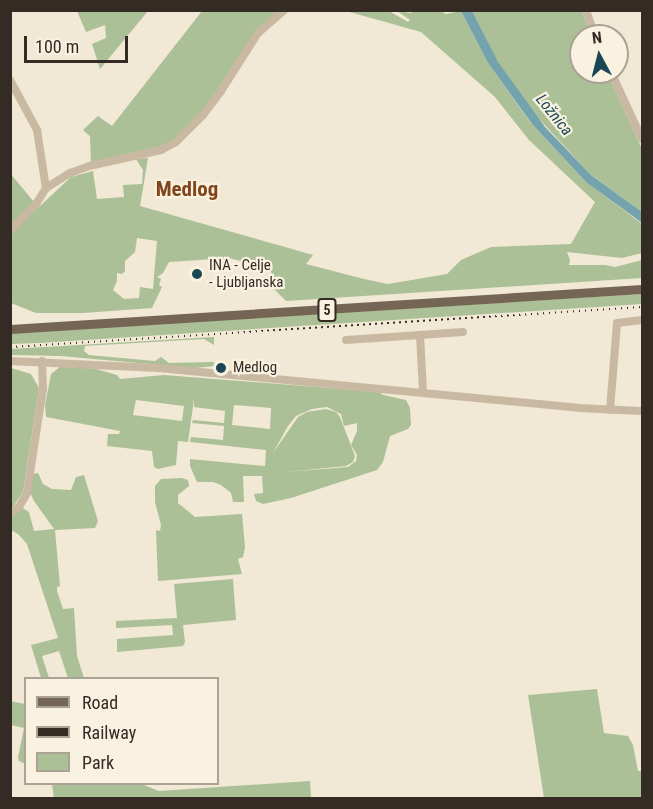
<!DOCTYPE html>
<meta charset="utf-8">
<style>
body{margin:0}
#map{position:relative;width:653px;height:809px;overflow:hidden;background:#f1e8d5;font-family:"Roboto Condensed",sans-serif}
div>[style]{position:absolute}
.green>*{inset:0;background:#abc096}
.water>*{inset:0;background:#74a3ae}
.minor>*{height:8px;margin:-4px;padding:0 4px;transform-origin:4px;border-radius:4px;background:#c9b9a2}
.major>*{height:9px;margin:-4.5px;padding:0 4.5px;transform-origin:4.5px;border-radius:4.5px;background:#756555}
.rail>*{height:2px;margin-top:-1px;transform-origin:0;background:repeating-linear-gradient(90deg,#332b24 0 1.5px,transparent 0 6px)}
.dots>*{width:16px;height:16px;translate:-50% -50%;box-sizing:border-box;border:3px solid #f9f2e1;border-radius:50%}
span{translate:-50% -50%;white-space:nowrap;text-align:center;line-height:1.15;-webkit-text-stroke:4.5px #f9f2e1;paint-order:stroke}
.shield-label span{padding:2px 4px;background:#f9f2e1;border:2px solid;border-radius:4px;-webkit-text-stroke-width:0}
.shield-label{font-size:14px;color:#332b24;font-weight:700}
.poi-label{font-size:15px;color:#332b24}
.left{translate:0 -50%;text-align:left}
.water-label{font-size:16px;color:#1a4755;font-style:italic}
.district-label{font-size:21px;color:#83451c;font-weight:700}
.frame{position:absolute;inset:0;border:12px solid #332b24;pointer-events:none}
.legend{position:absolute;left:24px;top:677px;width:195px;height:108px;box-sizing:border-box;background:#f9f2e1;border:2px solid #aaa295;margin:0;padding:8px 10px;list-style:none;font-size:18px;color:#332b24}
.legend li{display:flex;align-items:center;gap:12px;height:30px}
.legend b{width:30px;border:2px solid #aaa295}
.north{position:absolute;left:569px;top:24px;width:60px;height:60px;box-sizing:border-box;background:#f9f2e1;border:2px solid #aaa295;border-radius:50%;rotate:353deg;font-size:16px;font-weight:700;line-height:24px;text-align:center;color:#332b24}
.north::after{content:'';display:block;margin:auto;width:21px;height:27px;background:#1a4755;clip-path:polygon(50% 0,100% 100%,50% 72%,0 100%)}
.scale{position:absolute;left:24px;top:36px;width:104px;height:27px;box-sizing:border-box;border:3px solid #332b24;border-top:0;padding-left:8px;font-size:18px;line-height:21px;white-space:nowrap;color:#332b24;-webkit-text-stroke:4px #f9f2e1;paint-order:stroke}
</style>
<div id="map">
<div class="green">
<i style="clip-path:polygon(77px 11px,148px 11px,100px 69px,92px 44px,106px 38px,105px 25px,86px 32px)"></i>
<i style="clip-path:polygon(202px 11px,279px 11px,233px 68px,203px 112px,174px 140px,158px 149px,91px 164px,90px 136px,83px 130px,98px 116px,112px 126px)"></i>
<i style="clip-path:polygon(evenodd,346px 11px,389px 11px,408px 22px,410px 20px,397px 11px,411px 13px,413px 11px,441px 11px,446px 14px,461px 11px,488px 63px,530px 122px,585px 181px,642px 224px,642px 253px,622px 258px,567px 252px,570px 260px,569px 265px,605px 265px,615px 267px,642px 260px,642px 278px,286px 301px,268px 283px,266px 279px,272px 273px,267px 269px,258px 270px,248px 263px,229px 258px,169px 262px,163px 273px,157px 277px,161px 279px,159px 285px,162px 287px,152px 308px,83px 313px,36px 313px,11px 303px,10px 234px,71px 177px,93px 171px,97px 199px,124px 197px,123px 185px,142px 184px,143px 170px,136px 159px,148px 158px,140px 206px,313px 255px,306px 264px,364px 279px,388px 284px,447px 274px,461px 260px,491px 247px,571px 244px,595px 202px,529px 140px,495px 97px,421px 32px,346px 11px,137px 238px,157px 241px,153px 289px,140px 287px,139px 298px,124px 299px,113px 290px,117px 281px,117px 273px,122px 274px,125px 271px,125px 261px,135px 252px,137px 238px)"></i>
<i style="clip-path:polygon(472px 11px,582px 11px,591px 36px,581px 36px,581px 72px,607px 72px,642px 149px,642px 212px,590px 174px,529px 108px,495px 59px)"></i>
<i style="clip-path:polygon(10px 173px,34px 202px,10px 226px)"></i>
<i style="clip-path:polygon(642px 294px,642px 304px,39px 343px,11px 344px,11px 341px,10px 333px)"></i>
<i style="clip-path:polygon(214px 337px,214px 345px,204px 339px,85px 346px,84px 351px,89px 355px,155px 361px,161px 357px,169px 363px,214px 362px,215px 366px,195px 368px,60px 356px,11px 355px,11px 349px)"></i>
<i style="clip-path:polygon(evenodd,61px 366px,96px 369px,117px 375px,120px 379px,164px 375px,379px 392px,383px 395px,406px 400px,410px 408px,411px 425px,408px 429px,390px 436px,383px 462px,377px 470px,291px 498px,263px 504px,256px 501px,254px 494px,263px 493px,262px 476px,243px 476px,244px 502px,233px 502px,231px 493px,221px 485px,213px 482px,197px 482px,190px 466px,190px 459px,265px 466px,266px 450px,190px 442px,191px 437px,223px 440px,224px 426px,192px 423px,193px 420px,224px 423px,225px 411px,194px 407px,194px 399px,188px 442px,178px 441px,176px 465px,158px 469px,154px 467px,152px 451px,107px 446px,108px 434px,119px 434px,120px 431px,46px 417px,45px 405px,51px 374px,61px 366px,136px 400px,184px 406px,182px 421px,133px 415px,136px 400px,61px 366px,234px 405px,271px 408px,270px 429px,232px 425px,234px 405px,61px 366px,327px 407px,341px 414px,344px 426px,357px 423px,357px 431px,351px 445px,357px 455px,356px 461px,348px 467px,286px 472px,346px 466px,353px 462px,355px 456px,340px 417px,336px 412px,326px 409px,307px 412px,298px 417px,273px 453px,288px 426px,296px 416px,312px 409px,327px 407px)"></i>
<i style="clip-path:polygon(11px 368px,31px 374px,39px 388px,23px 492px,11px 510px)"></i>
<i style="clip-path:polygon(38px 473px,43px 484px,52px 489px,71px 490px,76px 477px,84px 475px,98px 521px,95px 528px,55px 530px,60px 586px,57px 587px,57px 591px,63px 609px,74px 608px,77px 656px,84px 678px,68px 678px,59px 651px,42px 656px,49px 678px,41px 678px,31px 645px,58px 638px,27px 544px,18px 534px,11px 530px,11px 516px,21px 507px,29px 512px,34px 531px,54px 529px,34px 501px,30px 492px,33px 474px)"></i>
<i style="clip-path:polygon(182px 478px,188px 480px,189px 486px,178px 495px,178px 503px,195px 517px,242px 514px,245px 547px,243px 557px,238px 559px,242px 574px,158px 581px,156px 530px,160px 531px,161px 525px,155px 502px,155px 486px,161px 479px)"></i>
<i style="clip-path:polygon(233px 579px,236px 620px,183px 625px,185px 642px,183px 646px,117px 652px,117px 639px,173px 635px,172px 625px,116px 628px,116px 621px,177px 618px,174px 584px)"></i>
<i style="clip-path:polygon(597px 689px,604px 733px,628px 736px,633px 745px,638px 771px,642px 771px,642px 798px,544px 798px,528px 695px)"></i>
<i style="clip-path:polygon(10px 701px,25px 704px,25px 764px,19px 761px,18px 757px,24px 728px,11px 725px)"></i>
<i style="clip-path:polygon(310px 781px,311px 798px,54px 798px,52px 784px,141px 784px,159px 791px)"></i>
</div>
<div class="water">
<i style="clip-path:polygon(461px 11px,472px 11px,498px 62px,545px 127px,591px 175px,642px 212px,642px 223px,586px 182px,532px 124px,488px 63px)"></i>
</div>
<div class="minor">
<i style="left:586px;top:10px;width:28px;rotate:71deg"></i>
<i style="left:611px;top:72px;width:74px;rotate:65.2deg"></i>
<i style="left:10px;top:80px;width:57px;rotate:61.6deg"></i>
<i style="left:37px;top:130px;width:59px;rotate:81.2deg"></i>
<i style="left:46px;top:188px;width:19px;rotate:122deg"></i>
<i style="left:36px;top:204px;width:37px;rotate:134deg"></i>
<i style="left:46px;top:188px;width:28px;rotate:-32deg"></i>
<i style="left:70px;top:173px;width:20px;rotate:-20deg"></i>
<i style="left:89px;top:166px;width:74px;rotate:-12.5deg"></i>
<i style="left:161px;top:150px;width:17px;rotate:-28deg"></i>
<i style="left:176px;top:142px;width:38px;rotate:-45deg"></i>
<i style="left:203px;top:115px;width:30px;rotate:-53deg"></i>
<i style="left:221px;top:91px;width:69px;rotate:-57.5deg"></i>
<i style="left:258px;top:33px;width:35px;rotate:-41deg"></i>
<i style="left:346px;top:340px;width:74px;rotate:-3.9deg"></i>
<i style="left:10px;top:361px;width:148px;rotate:2.7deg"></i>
<i style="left:158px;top:368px;width:422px;rotate:5.4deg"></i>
<i style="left:578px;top:408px;width:64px;rotate:2.7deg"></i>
<i style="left:423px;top:392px;width:57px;rotate:-93deg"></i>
<i style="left:420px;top:335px;width:43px;rotate:-4deg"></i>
<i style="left:610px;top:410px;width:87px;rotate:-85.4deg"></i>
<i style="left:617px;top:323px;width:25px;rotate:-7deg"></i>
<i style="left:10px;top:513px;width:11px;rotate:-34deg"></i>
<i style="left:19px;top:507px;width:16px;rotate:-60deg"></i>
<i style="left:27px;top:493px;width:105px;rotate:-81.3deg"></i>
<i style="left:43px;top:389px;width:28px;rotate:-92deg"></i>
</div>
<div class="major">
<i style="left:10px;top:329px;width:633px;rotate:-3.62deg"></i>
</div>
<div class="rail">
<i style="left:10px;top:347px;width:633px;rotate:-3.62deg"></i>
</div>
<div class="dots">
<i style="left:197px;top:274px;background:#1a4755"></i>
<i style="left:221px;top:368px;background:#1a4755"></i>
</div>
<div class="shield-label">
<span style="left:327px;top:310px">5</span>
</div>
<div class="poi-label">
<span class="left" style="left:209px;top:274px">INA - Celje<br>- Ljubljanska</span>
<span class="left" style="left:233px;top:368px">Medlog</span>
</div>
<div class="water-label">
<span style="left:554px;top:115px;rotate:51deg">Ložnica</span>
</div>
<div class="district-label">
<span style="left:187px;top:189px">Medlog</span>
</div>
<div class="frame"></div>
<ul class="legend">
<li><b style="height:8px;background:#756555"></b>Road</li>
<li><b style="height:8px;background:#332b24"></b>Railway</li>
<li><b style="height:16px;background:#abc096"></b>Park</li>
</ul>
<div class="north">N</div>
<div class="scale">100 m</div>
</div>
